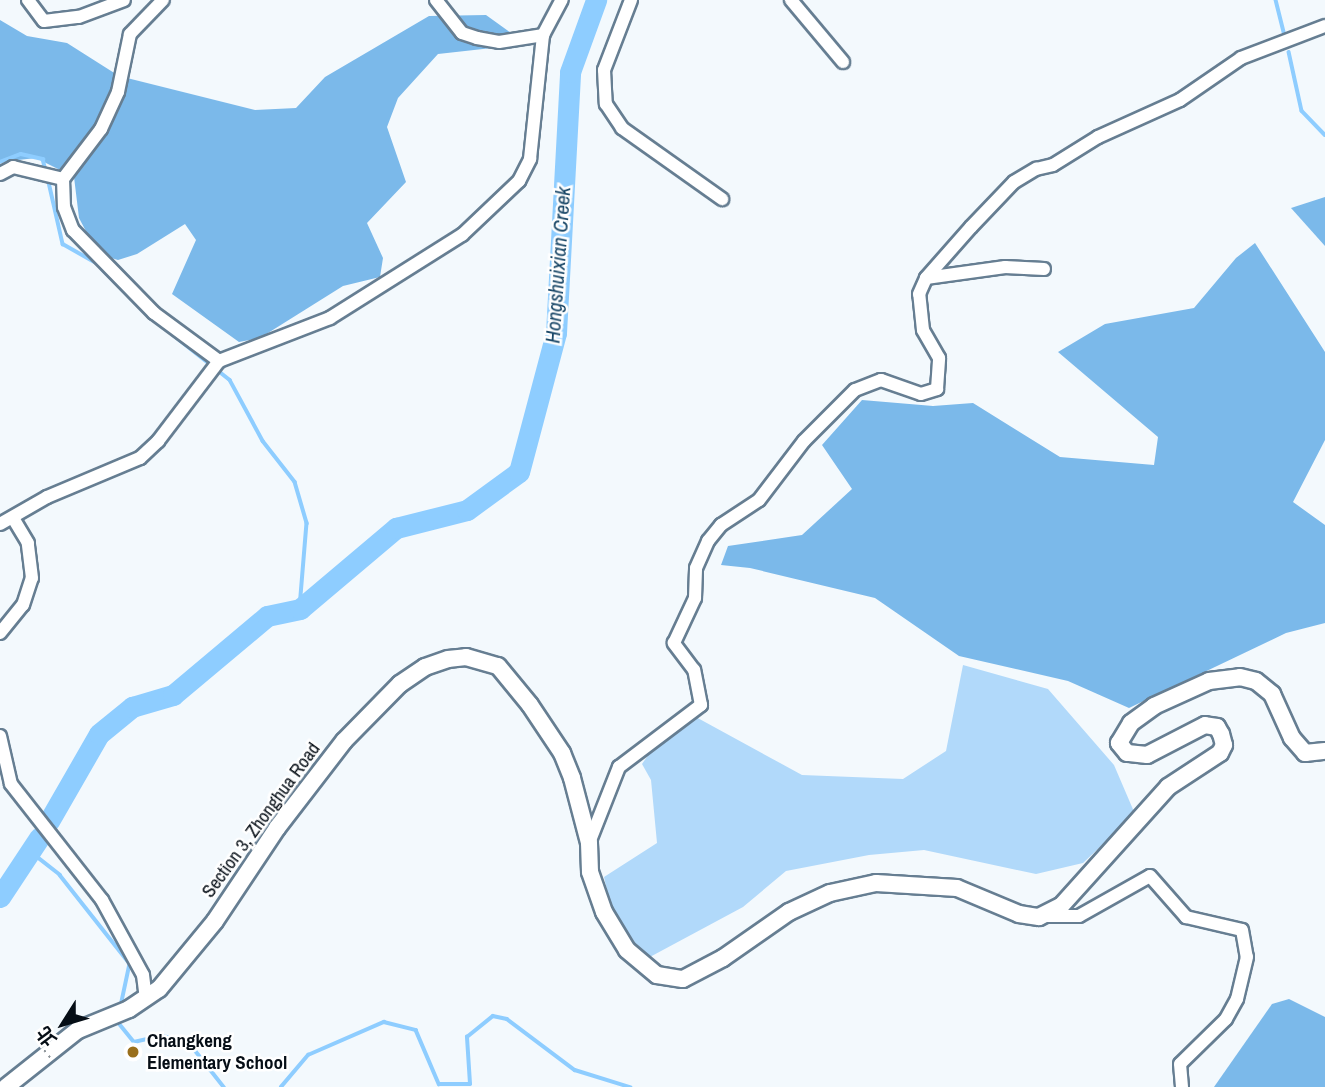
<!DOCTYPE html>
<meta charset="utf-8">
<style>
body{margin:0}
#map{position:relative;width:1325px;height:1087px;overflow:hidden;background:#f3f9fd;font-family:"Archivo Narrow","Noto Sans TC",sans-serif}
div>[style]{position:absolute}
.green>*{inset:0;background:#b1d9fa}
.forest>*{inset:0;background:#7bb9ea}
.stream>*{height:3.5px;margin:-1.75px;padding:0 1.75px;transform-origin:1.75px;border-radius:1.75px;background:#8ecdff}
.river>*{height:21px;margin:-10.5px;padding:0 10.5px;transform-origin:10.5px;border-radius:10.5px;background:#8ecdff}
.roads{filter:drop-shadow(2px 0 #667e92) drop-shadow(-2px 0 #667e92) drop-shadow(0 2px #667e92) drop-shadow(0 -2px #667e92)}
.minor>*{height:12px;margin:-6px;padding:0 6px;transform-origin:6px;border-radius:6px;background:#fff}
.major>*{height:16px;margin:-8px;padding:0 8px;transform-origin:8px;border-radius:8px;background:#fff}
.path-bridge>*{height:2px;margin-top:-1px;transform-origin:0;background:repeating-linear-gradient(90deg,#8e959a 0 2px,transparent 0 7px)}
.dots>*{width:19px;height:19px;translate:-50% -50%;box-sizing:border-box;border:4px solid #fff;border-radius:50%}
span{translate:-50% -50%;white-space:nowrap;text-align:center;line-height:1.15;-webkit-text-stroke:5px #fff;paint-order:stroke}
.street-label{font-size:19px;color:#060e16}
.poi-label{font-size:19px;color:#060e16;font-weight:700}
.left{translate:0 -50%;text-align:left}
.water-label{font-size:21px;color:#144364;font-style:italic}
.north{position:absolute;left:28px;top:989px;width:70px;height:70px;-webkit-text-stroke:5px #fff;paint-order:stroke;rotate:233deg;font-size:19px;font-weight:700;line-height:28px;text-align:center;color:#060e16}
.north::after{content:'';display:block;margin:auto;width:24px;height:32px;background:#060e16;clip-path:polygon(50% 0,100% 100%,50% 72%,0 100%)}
</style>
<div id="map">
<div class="green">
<i style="clip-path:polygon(963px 665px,1048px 689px,1114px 765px,1135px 814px,1083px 863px,1036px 874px,924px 850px,869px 855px,786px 871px,743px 907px,648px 958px,613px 917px,604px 877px,657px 843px,651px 780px,642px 764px,653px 748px,694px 716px,802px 775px,903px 779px,946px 751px)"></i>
</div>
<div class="forest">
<i style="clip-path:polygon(486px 15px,518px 38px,501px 47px,438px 54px,398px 98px,387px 127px,406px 182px,367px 223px,383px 258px,380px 277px,343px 286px,260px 338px,239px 342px,172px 294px,196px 240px,185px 224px,137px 254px,118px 260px,98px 254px,79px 218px,74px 177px,36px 158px,0 162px,0 20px,27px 36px,67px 43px,119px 76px,255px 110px,296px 108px,325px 77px,429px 16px)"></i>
<i style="clip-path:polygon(1325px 197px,1325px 246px,1291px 208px)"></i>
<i style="clip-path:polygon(1255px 243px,1325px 352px,1325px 440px,1293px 502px,1325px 525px,1325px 623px,1286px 633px,1129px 708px,1068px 681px,959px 656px,875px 598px,750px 568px,721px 565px,728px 546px,802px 535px,852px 489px,822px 445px,862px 400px,933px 406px,973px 403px,1060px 457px,1154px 465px,1158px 437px,1058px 352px,1105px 324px,1194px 308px,1236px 258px)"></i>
<i style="clip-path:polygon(1289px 999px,1325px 1017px,1325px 1087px,1214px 1087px,1272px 1004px)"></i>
</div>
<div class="stream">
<i style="left:1276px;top:0;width:34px;rotate:76deg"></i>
<i style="left:1289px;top:52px;width:60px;rotate:77.6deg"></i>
<i style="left:1302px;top:111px;width:33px;rotate:46deg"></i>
<i style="left:0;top:162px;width:22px;rotate:-21deg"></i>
<i style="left:21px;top:154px;width:23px;rotate:13deg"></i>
<i style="left:43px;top:159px;width:12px;rotate:76deg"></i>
<i style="left:48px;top:178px;width:68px;rotate:77.2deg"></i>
<i style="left:63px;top:244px;width:40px;rotate:29.7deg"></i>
<i style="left:103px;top:270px;width:58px;rotate:45deg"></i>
<i style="left:172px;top:334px;width:74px;rotate:38.4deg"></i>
<i style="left:230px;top:380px;width:69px;rotate:61.6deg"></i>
<i style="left:263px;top:441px;width:52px;rotate:52deg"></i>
<i style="left:295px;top:482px;width:43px;rotate:73.7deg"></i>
<i style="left:307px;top:523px;width:86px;rotate:94.7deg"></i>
<i style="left:31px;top:852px;width:37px;rotate:38deg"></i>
<i style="left:60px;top:875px;width:113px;rotate:51.8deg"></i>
<i style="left:130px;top:964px;width:38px;rotate:102deg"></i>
<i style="left:118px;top:1022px;width:26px;rotate:51deg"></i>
<i style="left:134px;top:1042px;width:28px;rotate:-13deg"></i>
<i style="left:161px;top:1036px;width:26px;rotate:9deg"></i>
<i style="left:187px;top:1040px;width:60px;rotate:51.8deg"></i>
<i style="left:281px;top:1087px;width:42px;rotate:-49.8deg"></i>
<i style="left:308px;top:1055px;width:83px;rotate:-23.5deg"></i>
<i style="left:384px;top:1022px;width:33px;rotate:14deg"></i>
<i style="left:416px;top:1030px;width:59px;rotate:66.9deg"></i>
<i style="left:439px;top:1084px;width:31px"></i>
<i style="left:470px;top:1084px;width:47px;rotate:-93.7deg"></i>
<i style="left:467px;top:1037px;width:33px;rotate:-39deg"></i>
<i style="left:493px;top:1016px;width:14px;rotate:12deg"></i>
<i style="left:507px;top:1019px;width:85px;rotate:36.9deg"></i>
<i style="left:575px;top:1070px;width:58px;rotate:17.2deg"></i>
</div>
<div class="river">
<i style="left:49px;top:821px;width:100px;rotate:-60.1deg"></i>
<i style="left:99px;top:734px;width:43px;rotate:-39.3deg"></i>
<i style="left:132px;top:707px;width:43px;rotate:-16.3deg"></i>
<i style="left:173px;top:695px;width:123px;rotate:-40deg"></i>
<i style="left:267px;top:616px;width:34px;rotate:-12deg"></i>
<i style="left:300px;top:609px;width:126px;rotate:-40.2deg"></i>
<i style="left:396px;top:528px;width:73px;rotate:-14.2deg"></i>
<i style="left:467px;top:510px;width:64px;rotate:-36.2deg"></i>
<i style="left:519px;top:472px;width:144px;rotate:-75.1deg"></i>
<i style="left:556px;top:333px;width:261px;rotate:-86.9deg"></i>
<i style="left:570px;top:72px;width:77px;rotate:-70.1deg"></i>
<i style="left:0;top:897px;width:71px;rotate:-56.5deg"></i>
</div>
<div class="roads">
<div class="minor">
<i style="left:28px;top:0;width:26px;rotate:53deg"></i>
<i style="left:44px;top:21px;width:35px;rotate:-7deg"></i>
<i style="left:79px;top:17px;width:48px;rotate:-20.7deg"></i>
<i style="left:436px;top:0;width:42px;rotate:51.8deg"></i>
<i style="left:462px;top:33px;width:16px;rotate:18deg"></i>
<i style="left:477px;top:38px;width:22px;rotate:10deg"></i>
<i style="left:499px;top:42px;width:45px;rotate:-9deg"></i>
<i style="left:631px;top:0;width:75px;rotate:111.1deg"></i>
<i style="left:604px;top:70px;width:34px;rotate:87deg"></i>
<i style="left:606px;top:104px;width:29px;rotate:56deg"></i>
<i style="left:622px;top:128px;width:123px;rotate:35.4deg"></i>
<i style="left:791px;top:0;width:81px;rotate:50deg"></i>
<i style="left:0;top:174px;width:15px;rotate:-28deg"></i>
<i style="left:13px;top:167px;width:51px;rotate:13.5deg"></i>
<i style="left:63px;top:179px;width:28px;rotate:88deg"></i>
<i style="left:64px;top:207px;width:25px;rotate:69deg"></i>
<i style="left:73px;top:230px;width:116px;rotate:45.7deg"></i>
<i style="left:154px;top:313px;width:81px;rotate:36.4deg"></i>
<i style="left:63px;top:179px;width:63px;rotate:-52.8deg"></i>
<i style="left:101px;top:129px;width:41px;rotate:-65.3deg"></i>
<i style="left:118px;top:92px;width:59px;rotate:-78.3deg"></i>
<i style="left:130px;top:34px;width:47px;rotate:-45.9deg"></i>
<i style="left:926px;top:278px;width:80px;rotate:-7.9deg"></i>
<i style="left:1005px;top:267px;width:39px;rotate:3deg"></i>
<i style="left:0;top:524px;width:54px;rotate:-29.9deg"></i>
<i style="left:47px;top:497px;width:101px;rotate:-22.8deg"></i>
<i style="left:140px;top:458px;width:25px;rotate:-43deg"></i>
<i style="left:158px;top:441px;width:101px;rotate:-52.7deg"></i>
<i style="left:219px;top:361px;width:119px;rotate:-21.2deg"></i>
<i style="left:330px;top:318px;width:156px;rotate:-32.2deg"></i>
<i style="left:462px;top:235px;width:79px;rotate:-43.5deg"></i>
<i style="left:519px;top:181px;width:25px;rotate:-63deg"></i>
<i style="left:530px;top:159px;width:125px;rotate:-84deg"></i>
<i style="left:543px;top:35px;width:40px;rotate:-62deg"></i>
<i style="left:0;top:633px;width:36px;rotate:-51deg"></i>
<i style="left:23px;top:605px;width:28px;rotate:-72deg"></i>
<i style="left:32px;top:578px;width:35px;rotate:-97deg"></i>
<i style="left:28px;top:543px;width:29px;rotate:-121deg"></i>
<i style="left:0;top:736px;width:49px;rotate:77.1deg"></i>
<i style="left:11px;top:784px;width:147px;rotate:51.9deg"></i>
<i style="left:102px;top:900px;width:85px;rotate:61.3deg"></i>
<i style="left:143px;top:975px;width:24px;rotate:83deg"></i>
<i style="left:589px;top:843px;width:82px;rotate:-68.5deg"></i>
<i style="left:619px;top:767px;width:103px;rotate:-37.1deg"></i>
<i style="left:701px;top:705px;width:36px;rotate:-101deg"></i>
<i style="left:694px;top:670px;width:34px;rotate:-127deg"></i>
<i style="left:674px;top:643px;width:50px;rotate:-65deg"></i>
<i style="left:695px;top:598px;width:30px;rotate:-88deg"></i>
<i style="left:696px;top:568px;width:30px;rotate:-66deg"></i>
<i style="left:708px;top:541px;width:21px;rotate:-51deg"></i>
<i style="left:721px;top:525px;width:45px;rotate:-33.3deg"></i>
<i style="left:759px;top:500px;width:74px;rotate:-52.7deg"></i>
<i style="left:804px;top:441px;width:72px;rotate:-45deg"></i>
<i style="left:855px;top:390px;width:28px;rotate:-21deg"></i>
<i style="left:881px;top:380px;width:42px;rotate:19.3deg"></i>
<i style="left:921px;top:394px;width:17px;rotate:-17deg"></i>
<i style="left:937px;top:389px;width:31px;rotate:-86deg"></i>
<i style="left:939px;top:358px;width:32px;rotate:-120deg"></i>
<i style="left:923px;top:330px;width:36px;rotate:-96deg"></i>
<i style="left:919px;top:294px;width:17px;rotate:-66deg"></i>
<i style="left:926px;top:278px;width:68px;rotate:-48.6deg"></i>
<i style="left:971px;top:227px;width:62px;rotate:-46.3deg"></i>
<i style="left:1014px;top:182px;width:26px;rotate:-31deg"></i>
<i style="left:1036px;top:169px;width:17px;rotate:-13deg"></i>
<i style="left:1053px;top:165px;width:53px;rotate:-31.9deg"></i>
<i style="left:1098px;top:137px;width:90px;rotate:-24.3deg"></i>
<i style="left:1180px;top:100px;width:74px;rotate:-34.5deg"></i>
<i style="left:1241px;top:58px;width:90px;rotate:-20.9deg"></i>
<i style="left:1043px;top:916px;width:36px"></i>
<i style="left:1079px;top:916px;width:81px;rotate:-29.4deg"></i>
<i style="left:1150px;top:876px;width:55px;rotate:48.7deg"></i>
<i style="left:1186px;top:917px;width:57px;rotate:13.1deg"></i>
<i style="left:1242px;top:930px;width:27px;rotate:80deg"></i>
<i style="left:1247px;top:957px;width:43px;rotate:103.4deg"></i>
<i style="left:1237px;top:999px;width:23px;rotate:119deg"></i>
<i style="left:1226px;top:1019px;width:64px;rotate:135.6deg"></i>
<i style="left:1180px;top:1064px;width:23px;rotate:85deg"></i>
</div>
<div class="major">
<i style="left:6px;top:1087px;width:92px;rotate:-38.4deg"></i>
<i style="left:78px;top:1030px;width:55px;rotate:-22.4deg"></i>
<i style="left:129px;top:1009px;width:36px;rotate:-34deg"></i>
<i style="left:159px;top:989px;width:88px;rotate:-50.5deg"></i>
<i style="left:215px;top:921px;width:112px;rotate:-56.3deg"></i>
<i style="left:277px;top:828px;width:110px;rotate:-52.4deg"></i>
<i style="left:344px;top:741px;width:80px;rotate:-45.5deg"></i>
<i style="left:400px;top:684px;width:30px;rotate:-34deg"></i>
<i style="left:425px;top:667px;width:24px;rotate:-19deg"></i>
<i style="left:448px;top:659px;width:18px;rotate:-6deg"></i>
<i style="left:466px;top:657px;width:33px;rotate:16deg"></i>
<i style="left:498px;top:666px;width:50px;rotate:50.6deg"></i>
<i style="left:530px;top:705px;width:58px;rotate:56.3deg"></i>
<i style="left:562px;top:753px;width:27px;rotate:68deg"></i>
<i style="left:572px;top:778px;width:67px;rotate:75.3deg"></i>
<i style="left:589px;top:843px;width:29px;rotate:88deg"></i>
<i style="left:590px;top:872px;width:42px;rotate:70.7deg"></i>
<i style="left:604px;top:912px;width:44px;rotate:58.8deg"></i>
<i style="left:627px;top:950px;width:39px;rotate:40deg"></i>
<i style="left:657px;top:975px;width:26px;rotate:9deg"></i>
<i style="left:683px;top:979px;width:45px;rotate:-27.7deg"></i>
<i style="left:723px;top:958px;width:80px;rotate:-34.9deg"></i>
<i style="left:789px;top:912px;width:45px;rotate:-24.9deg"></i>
<i style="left:830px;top:893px;width:47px;rotate:-12.3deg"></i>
<i style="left:876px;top:883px;width:81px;rotate:3.5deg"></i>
<i style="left:957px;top:888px;width:67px;rotate:22.8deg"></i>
<i style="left:1019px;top:914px;width:20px;rotate:9deg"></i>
<i style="left:1039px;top:917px;width:25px;rotate:-27deg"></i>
<i style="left:1061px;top:906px;width:160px;rotate:-48deg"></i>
<i style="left:1168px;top:787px;width:62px;rotate:-33.2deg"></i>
<i style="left:1220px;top:753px;width:9px;rotate:-63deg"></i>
<i style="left:1224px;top:745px;width:11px;rotate:-105deg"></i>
<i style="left:1221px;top:734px;width:8px;rotate:-120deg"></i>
<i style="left:1217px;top:727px;width:12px;rotate:-171deg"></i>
<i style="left:1205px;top:725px;width:65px;rotate:152.7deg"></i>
<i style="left:1147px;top:755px;width:20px;rotate:-174deg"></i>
<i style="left:1127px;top:753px;width:13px;rotate:-129deg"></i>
<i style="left:1119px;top:743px;width:23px;rotate:-59deg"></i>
<i style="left:1131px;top:723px;width:29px;rotate:-36deg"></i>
<i style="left:1154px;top:706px;width:60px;rotate:-24.4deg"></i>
<i style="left:1209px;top:681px;width:31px;rotate:-7deg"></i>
<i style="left:1240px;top:677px;width:16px;rotate:14deg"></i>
<i style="left:1256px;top:681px;width:21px;rotate:39deg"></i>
<i style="left:1272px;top:694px;width:48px;rotate:65.6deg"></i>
<i style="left:1292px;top:738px;width:20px;rotate:49deg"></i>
<i style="left:1305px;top:753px;width:20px;rotate:-6deg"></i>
</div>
</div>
<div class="path-bridge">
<i style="left:40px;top:1045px;width:21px;rotate:51deg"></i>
</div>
<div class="dots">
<i style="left:133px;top:1052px;background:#996f1c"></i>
</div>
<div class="street-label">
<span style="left:261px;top:820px;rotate:-54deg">Section 3, Zhonghua Road</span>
</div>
<div class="poi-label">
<span class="left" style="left:147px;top:1052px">Changkeng<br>Elementary School</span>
</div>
<div class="water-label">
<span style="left:558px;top:265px;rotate:-86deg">Hongshuixian Creek</span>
</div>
<div class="north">北</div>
</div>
